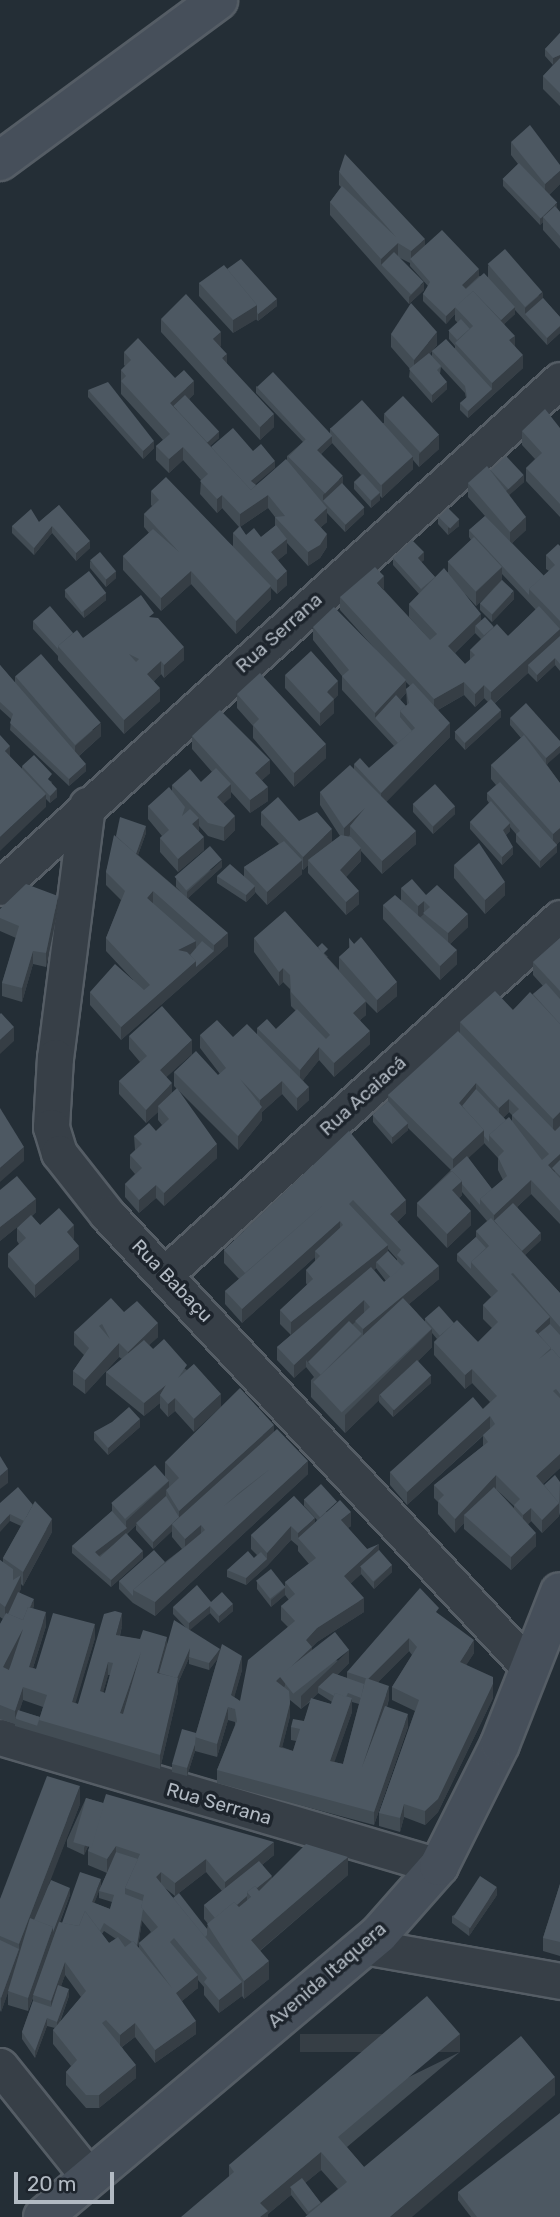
<!DOCTYPE html>
<meta charset="utf-8">
<style>
body{margin:0}
#map{position:relative;width:560px;height:2217px;overflow:hidden;background:#242e36;font-family:Rubik,sans-serif}
div>[style]{position:absolute}
.roads{filter:drop-shadow(2px 0 #555d65) drop-shadow(-2px 0 #555d65) drop-shadow(0 2px #555d65) drop-shadow(0 -2px #555d65)}
.street>*{height:35px;margin:-17.5px;padding:0 17.5px;transform-origin:17.5px;border-radius:17.5px;background:#373f47}
.secondary>*{height:38px;margin:-19px;padding:0 19px;transform-origin:19px;border-radius:19px;background:#464f5a}
.wall>*{inset:0;background:#424c54}
.shaded-wall>*{inset:0;background:#363e45;transform-origin:0 0}
.building>*{inset:0;background:#4d5862;transform-origin:0 0}
span{translate:-50% -50%;white-space:nowrap;text-align:center;line-height:1.15;-webkit-text-stroke:7px #1d242c;paint-order:stroke}
.street-label{font-size:19px;color:#b2bac3}
.scale{position:absolute;left:14px;top:2172px;width:100px;height:32px;box-sizing:border-box;border:4px solid #b2bac3;border-top:0;padding-left:9px;font-size:21px;line-height:24px;white-space:nowrap;color:#b2bac3;-webkit-text-stroke:5px #1d242c;paint-order:stroke}
</style>
<div id="map">
<div class="roads">
<div class="street">
<i style="left:87px;top:805px;width:254px;rotate:97.2deg"></i>
<i style="left:55px;top:1057px;width:70px;rotate:93.3deg"></i>
<i style="left:51px;top:1127px;width:27px;rotate:73deg"></i>
<i style="left:59px;top:1153px;width:78px;rotate:51.8deg"></i>
<i style="left:107px;top:1214px;width:616px;rotate:47.04deg"></i>
<i style="left:0;top:887px;width:755px;rotate:-42.16deg"></i>
<i style="left:166px;top:1273px;width:530px;rotate:-42.02deg"></i>
<i style="left:0;top:1737px;width:458px;rotate:16.4deg"></i>
<i style="left:364px;top:1946px;width:199px;rotate:10.1deg"></i>
<i style="left:0;top:2066px;width:141px;rotate:51.3deg"></i>
</div>
<div class="secondary">
<i style="left:0;top:161px;width:271px;rotate:-36.4deg"></i>
<i style="left:43px;top:2217px;width:439px;rotate:-40.1deg"></i>
<i style="left:379px;top:1934px;width:91px;rotate:-48.6deg"></i>
<i style="left:439px;top:1866px;width:136px;rotate:-63.4deg"></i>
<i style="left:500px;top:1744px;width:163px;rotate:-68.5deg"></i>
</div>
</div>
<div class="wall">
<i style="clip-path:polygon(560px 33px,560px 106px,543px 89px,543px 76px,553px 65px,545px 56px,545px 49px)"></i>
<i style="clip-path:polygon(511px 142px,560px 184px,549px 195px,557px 208px,560px 212px,560px 249px,543px 230px,543px 222px,540px 225px,503px 186px,503px 179px,518px 164px,511px 155px)"></i>
<i style="clip-path:polygon(339px 172px,425px 245px,479px 276px,488px 277px,488px 265px,543px 298px,560px 317px,560px 333px,547px 345px,515px 310px,515px 314px,504px 324px,515px 346px,523px 368px,468px 418px,460px 410px,460px 403px,466px 398px,465px 393px,441px 367px,440px 374px,447px 389px,432px 403px,409px 377px,410px 369px,391px 347px,391px 334px,437px 345px,430px 354px,432px 356px,432px 351px,455px 348px,455px 346px,449px 339px,449px 331px,458px 323px,455px 320px,455px 314px,446px 324px,423px 301px,423px 294px,428px 286px,410px 266px,410px 263px,400px 258px,424px 290px,409px 304px,330px 215px,330px 202px,341px 187px,339px 185px)"></i>
<i style="clip-path:polygon(227px 269px,277px 306px,258px 321px,256px 319px,233px 333px,199px 296px,199px 283px)"></i>
<i style="clip-path:polygon(161px 319px,221px 346px,220px 346px,227px 364px,274px 427px,260px 440px,161px 332px)"></i>
<i style="clip-path:polygon(evenodd,124px 352px,175px 378px,194px 394px,189px 399px,219px 438px,210px 446px,256px 485px,287px 461px,287px 456px,303px 442px,256px 393px,256px 386px,330px 434px,330px 428px,384px 423px,384px 414px,439px 449px,419px 467px,413px 460px,413px 469px,382px 498px,380px 496px,380px 500px,371px 508px,354px 489px,354px 482px,361px 475px,332px 443px,321px 454px,364px 514px,345px 532px,327px 513px,327px 522px,321px 527px,327px 547px,320px 558px,308px 566px,287px 543px,287px 553px,278px 560px,287px 585px,277px 594px,271px 588px,271px 599px,236px 634px,191px 584px,161px 611px,123px 570px,123px 556px,149px 533px,144px 527px,144px 514px,152px 506px,151px 505px,151px 491px,233px 546px,233px 533px,239px 527px,222px 508px,217px 513px,200px 494px,201px 480px,183px 460px,169px 473px,156px 460px,156px 446px,163px 440px,121px 394px,121px 370px,125px 366px,124px 365px,124px 352px,268px 508px,275px 517px,275px 526px,261px 537px,246px 535px,240px 527px,268px 508px)"></i>
<i style="clip-path:polygon(88px 390px,154px 448px,143px 459px,88px 397px)"></i>
<i style="clip-path:polygon(560px 428px,560px 517px,526px 481px,526px 468px,535px 459px,522px 445px,522px 431px)"></i>
<i style="clip-path:polygon(evenodd,490px 470px,524px 482px,509px 495px,526px 530px,512px 543px,544px 576px,549px 571px,546px 569px,546px 555px,560px 546px,560px 671px,555px 665px,537px 682px,528px 673px,495px 703px,501px 717px,465px 750px,455px 739px,455px 732px,488px 702px,484px 698px,475px 707px,464px 695px,438px 710px,450px 737px,386px 802px,416px 844px,382px 874px,361px 851px,361px 861px,346px 877px,359px 904px,346px 915px,308px 873px,308px 865px,303px 870px,302px 869px,302px 874px,267px 905px,255px 892px,255px 893px,246px 902px,217px 883px,217px 876px,244px 877px,244px 867px,279px 844px,261px 825px,261px 812px,299px 821px,332px 842px,340px 836px,320px 805px,320px 792px,354px 770px,354px 764px,369px 768px,394px 746px,342px 690px,342px 676px,313px 640px,313px 627px,376px 650px,340px 610px,340px 597px,384px 590px,430px 640px,409px 617px,409px 604px,419px 594px,393px 565px,393px 558px,424px 560px,421px 562px,435px 577px,448px 572px,448px 562px,471px 540px,469px 537px,469px 530px,485px 516px,468px 497px,468px 483px,490px 470px,502px 574px,536px 610px,508px 636px,481px 620px,465px 594px,476px 606px,493px 589px,480px 603px,480px 610px,492px 622px,514px 599px,502px 580px,502px 574px,490px 470px,475px 633px,481px 639px,470px 650px,470px 660px,465px 664px,455px 653px,475px 633px,490px 470px,406px 682px,410px 686px,406px 689px,407px 705px,406px 706px,400px 700px,406px 693px,406px 682px)"></i>
<i style="clip-path:polygon(59px 505px,90px 548px,76px 561px,52px 533px,34px 555px,12px 533px,12px 526px,39px 522px)"></i>
<i style="clip-path:polygon(438px 517px,459px 526px,448px 535px,438px 524px)"></i>
<i style="clip-path:polygon(90px 561px,116px 578px,106px 587px,90px 568px)"></i>
<i style="clip-path:polygon(65px 590px,106px 600px,84px 618px,65px 597px)"></i>
<i style="clip-path:polygon(154px 618px,184px 660px,164px 678px,161px 674px,154px 681px,160px 701px,124px 734px,58px 660px,58px 656px,33px 629px,33px 621px,73px 633px,83px 638px)"></i>
<i style="clip-path:polygon(0 665px,15px 683px,15px 676px,101px 736px,79px 756px,86px 771px,69px 786px,10px 730px,11px 719px,0 709px)"></i>
<i style="clip-path:polygon(285px 675px,338px 695px,334px 699px,334px 713px,320px 726px,285px 688px)"></i>
<i style="clip-path:polygon(237px 694px,326px 758px,294px 787px,253px 738px,253px 726px,237px 708px)"></i>
<i style="clip-path:polygon(510px 718px,560px 741px,547px 765px,560px 783px,560px 841px,557px 844px,557px 852px,540px 868px,516px 842px,516px 834px,510px 827px,510px 831px,506px 835px,513px 854px,502px 865px,470px 829px,470px 822px,489px 803px,487px 800px,487px 793px,496px 785px,491px 779px,491px 765px,521px 738px,510px 725px)"></i>
<i style="clip-path:polygon(192px 736px,270px 773px,262px 780px,268px 801px,250px 813px,231px 792px,231px 797px,223px 804px,235px 830px,224px 841px,208px 836px,199px 826px,199px 832px,204px 850px,178px 872px,160px 852px,160px 838px,162px 836px,148px 819px,148px 806px,172px 792px,172px 785px,201px 782px,212px 772px,192px 749px)"></i>
<i style="clip-path:polygon(10px 757px,22px 769px,22px 766px,52px 782px,51px 783px,57px 797px,50px 803px,46px 799px,46px 807px)"></i>
<i style="clip-path:polygon(413px 804px,455px 814px,433px 834px,413px 812px)"></i>
<i style="clip-path:polygon(146px 833px,138px 855px,181px 892px,176px 887px,176px 879px,222px 867px,188px 898px,228px 946px,121px 1040px,90px 1005px,90px 992px,133px 980px,106px 951px,106px 938px,121px 900px,106px 885px,106px 872px,116px 836px)"></i>
<i style="clip-path:polygon(454px 865px,505px 895px,485px 914px,454px 878px)"></i>
<i style="clip-path:polygon(401px 888px,426px 895px,468px 927px,450px 944px,457px 964px,440px 980px,383px 919px,383px 905px,401px 900px)"></i>
<i style="clip-path:polygon(0 909px,58px 909px,46px 967px,33px 964px,22px 1002px,2px 996px,2px 983px,16px 938px,0 931px)"></i>
<i style="clip-path:polygon(254px 938px,318px 947px,328px 957px,327px 957px,339px 970px,339px 957px,349px 948px,349px 938px,397px 996px,377px 1013px,366px 1002px,366px 1015px,360px 1020px,370px 1044px,334px 1077px,319px 1060px,303px 1080px,309px 1100px,297px 1111px,282px 1094px,262px 1112px,262px 1120px,238px 1150px,177px 1089px,217px 1158px,164px 1206px,156px 1198px,139px 1213px,125px 1197px,125px 1184px,135px 1174px,130px 1168px,130px 1155px,135px 1150px,134px 1136px,156px 1131px,162px 1125px,158px 1120px,158px 1112px,146px 1123px,119px 1094px,119px 1081px,140px 1062px,129px 1049px,129px 1036px,192px 1054px,166px 1077px,172px 1093px,177px 1089px,174px 1086px,174px 1072px,218px 1075px,220px 1074px,200px 1048px,200px 1035px,233px 1037px,257px 1035px,257px 1028px,276px 1029px,296px 1011px,291px 1006px,290px 989px,283px 982px,279px 986px,254px 952px)"></i>
<i style="clip-path:polygon(evenodd,560px 938px,560px 1224px,531px 1194px,517px 1207px,541px 1240px,525px 1255px,560px 1293px,560px 1468px,543px 1484px,544px 1485px,560px 1482px,560px 1513px,559px 1516px,542px 1533px,531px 1521px,528px 1524px,536px 1546px,511px 1570px,464px 1529px,464px 1523px,455px 1533px,438px 1514px,438px 1502px,434px 1498px,434px 1485px,483px 1446px,483px 1436px,407px 1505px,390px 1485px,390px 1472px,483px 1409px,490px 1402px,472px 1383px,465px 1389px,434px 1355px,434px 1342px,437px 1339px,432px 1333px,432px 1347px,418px 1361px,431px 1383px,393px 1417px,379px 1402px,379px 1400px,345px 1433px,311px 1397px,311px 1380px,314px 1377px,306px 1367px,294px 1378px,277px 1360px,277px 1347px,291px 1335px,280px 1324px,280px 1310px,307px 1285px,306px 1283px,306px 1270px,315px 1261px,315px 1257px,242px 1323px,225px 1304px,225px 1291px,239px 1279px,224px 1263px,224px 1250px,349px 1131px,406px 1213px,397px 1222px,439px 1279px,409px 1304px,425px 1322px,425px 1319px,454px 1323px,478px 1342px,492px 1328px,483px 1319px,483px 1305px,491px 1297px,457px 1261px,457px 1254px,476px 1237px,476px 1231px,487px 1221px,462px 1192px,462px 1195px,459px 1198px,471px 1225px,447px 1248px,417px 1216px,417px 1203px,451px 1170px,408px 1128px,408px 1130px,392px 1144px,373px 1122px,373px 1115px,388px 1101px,388px 1095px,460px 1033px,460px 1022px,513px 1010px,543px 986px,533px 975px,533px 962px,560px 938px,509px 1112px,512px 1115px,512px 1122px,506px 1120px,503px 1118px,509px 1112px,560px 938px,484px 1143px,498px 1158px,498px 1170px,503px 1180px,492px 1189px,468px 1158px,484px 1143px,560px 938px,388px 1249px,397px 1259px,397px 1261px,388px 1251px,388px 1249px,560px 938px,376px 1268px,386px 1281px,384px 1282px,374px 1270px,376px 1268px,560px 938px,496px 1489px,514px 1506px,514px 1508px,496px 1489px)"></i>
<i style="clip-path:polygon(0 1190px,36px 1212px,32px 1216px,40px 1225px,74px 1238px,73px 1239px,79px 1259px,35px 1298px,8px 1267px,8px 1254px,19px 1244px,17px 1241px,17px 1228px,22px 1223px,0 1241px)"></i>
<i style="clip-path:polygon(124px 1312px,158px 1337px,149px 1345px,153px 1349px,187px 1370px,194px 1364px,194px 1432px,175px 1411px,168px 1417px,160px 1408px,160px 1403px,144px 1416px,106px 1385px,106px 1372px,122px 1359px,119px 1357px,85px 1394px,73px 1385px,73px 1371px,84px 1355px,74px 1345px,74px 1332px)"></i>
<i style="clip-path:polygon(140px 1427px,108px 1455px,94px 1440px,94px 1432px)"></i>
<i style="clip-path:polygon(274px 1432px,308px 1474px,155px 1616px,133px 1603px,119px 1589px,119px 1581px,165px 1562px,182px 1549px,172px 1537px,172px 1531px,153px 1549px,136px 1530px,136px 1525px,127px 1534px,143px 1558px,111px 1587px,72px 1553px,72px 1546px,112px 1511px,112px 1504px,165px 1476px,165px 1462px)"></i>
<i style="clip-path:polygon(evenodd,294px 1496px,315px 1523px,317px 1520px,304px 1506px,304px 1499px,351px 1526px,348px 1528px,367px 1549px,379px 1550px,392px 1572px,374px 1589px,361px 1574px,350px 1584px,364px 1612px,317px 1642px,312px 1647px,312px 1655px,349px 1663px,337px 1675px,347px 1678px,347px 1672px,439px 1615px,474px 1653px,466px 1665px,493px 1698px,438px 1812px,425px 1825px,404px 1817px,400px 1832px,379px 1826px,379px 1813px,415px 1711px,392px 1700px,392px 1687px,412px 1655px,409px 1651px,378px 1682px,389px 1699px,387px 1707px,408px 1727px,374px 1825px,217px 1783px,217px 1770px,235px 1725px,235px 1722px,228px 1720px,217px 1757px,195px 1751px,187px 1776px,172px 1772px,172px 1764px,196px 1733px,218px 1658px,209px 1670px,189px 1664px,189px 1658px,178px 1683px,178px 1692px,160px 1769px,15px 1726px,15px 1724px,0 1719px,0 1624px,3px 1619px,0 1617px,0 1560px,3px 1563px,3px 1558px,21px 1526px,10px 1521px,0 1503px,52px 1532px,23px 1586px,21px 1584px,21px 1589px,19px 1592px,34px 1606px,33px 1608px,46px 1626px,33px 1668px,36px 1669px,95px 1638px,75px 1703px,78px 1704px,122px 1626px,120px 1636px,167px 1644px,187px 1629px,173px 1614px,173px 1607px,211px 1602px,233px 1611px,219px 1623px,210px 1613px,189px 1630px,242px 1670px,234px 1697px,240px 1701px,288px 1627px,281px 1620px,281px 1606px,289px 1600px,285px 1595px,271px 1607px,257px 1589px,257px 1582px,285px 1586px,285px 1582px,309px 1564px,298px 1551px,298px 1546px,291px 1540px,267px 1566px,246px 1585px,227px 1577px,227px 1570px,254px 1558px,257px 1555px,251px 1549px,251px 1535px,294px 1496px,108px 1675px,110px 1675px,105px 1693px,103px 1692px,108px 1675px,294px 1496px,318px 1693px,332px 1702px,331px 1704px,312px 1699px,318px 1693px,294px 1496px,23px 1700px,43px 1707px,40px 1717px,19px 1711px,23px 1700px,294px 1496px,290px 1700px,301px 1709px,311px 1701px,304px 1721px,291px 1727px,291px 1740px,296px 1741px,293px 1751px,282px 1747px,290px 1716px,290px 1700px,294px 1496px,352px 1702px,359px 1704px,343px 1764px,334px 1762px,352px 1712px,352px 1702px)"></i>
<i style="clip-path:polygon(evenodd,86px 1798px,274px 1855px,262px 1865px,272px 1878px,348px 1875px,260px 1951px,269px 1979px,244px 1999px,242px 1996px,219px 2013px,204px 1995px,204px 1987px,198px 1980px,198px 1988px,182px 2001px,196px 2034px,155px 2063px,135px 2037px,122px 2047px,136px 2078px,99px 2108px,86px 2108px,66px 2085px,66px 2072px,71px 2066px,53px 2044px,53px 2030px,55px 2028px,47px 2026px,35px 2058px,22px 2039px,22px 2032px,33px 2001px,33px 1998px,28px 2011px,8px 2005px,8px 1992px,1px 2012px,0 2010px,0 1899px,80px 1804px,48px 1885px,70px 1895px,60px 1922px,62px 1923px,101px 1886px,94px 1903px,110px 1909px,112px 1902px,99px 1898px,99px 1891px,107px 1873px,88px 1865px,88px 1851px,93px 1836px,84px 1855px,67px 1847px,67px 1840px,86px 1798px,206px 1872px,222px 1891px,204px 1905px,204px 1919px,208px 1924px,207px 1929px,173px 1898px,165px 1888px,175px 1896px,206px 1872px,86px 1798px,142px 1921px,151px 1932px,139px 1943px,139px 1948px,138px 1947px,142px 1921px,86px 1798px,104px 1931px,116px 1939px,109px 1943px,102px 1934px,104px 1931px,86px 1798px,65px 1975px,81px 1997px,60px 2022px,69px 1996px,61px 1986px,65px 1975px)"></i>
<i style="clip-path:polygon(560px 1884px,560px 1956px,543px 1951px,543px 1938px)"></i>
<i style="clip-path:polygon(497px 1895px,469px 1936px,452px 1923px,452px 1916px)"></i>
<i style="clip-path:polygon(evenodd,460px 2052px,347px 2147px,364px 2167px,555px 2095px,307px 2215px,291px 2195px,268px 2214px,268px 2217px,229px 2177px,229px 2165px,460px 2052px,321px 2170px,338px 2189px,321px 2203px,305px 2183px,321px 2170px)"></i>
<i style="clip-path:polygon(458px 2192px,560px 2217px,471px 2217px,458px 2200px)"></i>
</div>
<div class="shaded-wall">
<i style="clip-path:polygon(560px 55px,560px 62px,553px 65px,553px 58px)"></i>
<i style="clip-path:polygon(560px 171px,560px 184px,545px 198px,545px 184px)"></i>
<i style="clip-path:polygon(557px 203px,557px 210px,543px 217px,543px 222px,540px 225px,540px 218px)"></i>
<i style="clip-path:polygon(425px 239px,425px 252px,411px 261px,411px 251px)"></i>
<i style="clip-path:polygon(398px 243px,398px 257px,381px 265px,381px 259px)"></i>
<i style="clip-path:polygon(479px 269px,479px 276px,462px 292px,462px 285px)"></i>
<i style="clip-path:polygon(424px 282px,424px 290px,409px 304px,409px 297px)"></i>
<i style="clip-path:polygon(543px 292px,543px 305px,525px 314px,525px 308px)"></i>
<i style="clip-path:polygon(277px 299px,277px 306px,258px 321px,258px 314px)"></i>
<i style="clip-path:polygon(257px 305px,257px 319px,233px 333px,233px 320px)"></i>
<i style="clip-path:polygon(455px 307px,455px 314px,446px 324px,446px 316px)"></i>
<i style="clip-path:polygon(515px 307px,515px 314px,498px 330px,498px 323px)"></i>
<i style="clip-path:polygon(560px 326px,560px 333px,547px 345px,547px 338px)"></i>
<i style="clip-path:polygon(221px 332px,221px 346px,213px 352px,213px 339px)"></i>
<i style="clip-path:polygon(437px 332px,437px 345px,414px 373px,414px 360px)"></i>
<i style="clip-path:polygon(515px 336px,515px 349px,509px 340px)"></i>
<i style="clip-path:polygon(227px 354px,227px 367px,222px 358px)"></i>
<i style="clip-path:polygon(523px 355px,523px 368px,492px 396px,492px 383px)"></i>
<i style="clip-path:polygon(194px 381px,194px 394px,174px 413px,170px 403px)"></i>
<i style="clip-path:polygon(447px 382px,447px 389px,432px 403px,432px 395px)"></i>
<i style="clip-path:polygon(492px 389px,492px 396px,468px 418px,468px 411px)"></i>
<i style="clip-path:polygon(274px 414px,274px 427px,260px 440px,260px 427px)"></i>
<i style="clip-path:polygon(219px 431px,219px 438px,204px 452px,204px 445px)"></i>
<i style="clip-path:polygon(439px 435px,439px 449px,419px 467px,419px 454px)"></i>
<i style="clip-path:polygon(332px 436px,332px 443px,317px 457px,317px 450px)"></i>
<i style="clip-path:polygon(154px 441px,154px 448px,143px 459px,143px 451px)"></i>
<i style="clip-path:polygon(183px 447px,183px 460px,169px 473px,169px 459px)"></i>
<i style="clip-path:polygon(413px 456px,413px 469px,382px 498px,382px 485px)"></i>
<i style="clip-path:polygon(275px 461px,275px 468px,251px 488px,251px 481px)"></i>
<i style="clip-path:polygon(524px 475px,524px 482px,505px 499px,505px 492px)"></i>
<i style="clip-path:polygon(343px 476px,343px 489px,323px 501px,323px 508px,323px 495px)"></i>
<i style="clip-path:polygon(380px 493px,380px 500px,371px 508px,371px 501px)"></i>
<i style="clip-path:polygon(222px 495px,222px 508px,217px 513px,217px 499px)"></i>
<i style="clip-path:polygon(268px 495px,268px 508px,240px 527px,240px 514px)"></i>
<i style="clip-path:polygon(364px 507px,364px 514px,345px 532px,345px 524px)"></i>
<i style="clip-path:polygon(327px 508px,327px 522px,314px 533px,314px 520px)"></i>
<i style="clip-path:polygon(526px 517px,526px 530px,510px 545px,510px 532px)"></i>
<i style="clip-path:polygon(459px 519px,459px 526px,448px 535px,448px 528px)"></i>
<i style="clip-path:polygon(52px 526px,52px 533px,34px 555px,34px 548px)"></i>
<i style="clip-path:polygon(327px 534px,327px 547px,320px 558px,308px 566px,308px 552px)"></i>
<i style="clip-path:polygon(287px 539px,287px 553px,271px 566px,271px 552px)"></i>
<i style="clip-path:polygon(90px 541px,90px 548px,76px 561px,76px 553px)"></i>
<i style="clip-path:polygon(424px 552px,424px 560px,418px 565px,418px 558px)"></i>
<i style="clip-path:polygon(502px 567px,502px 580px,476px 606px,476px 592px)"></i>
<i style="clip-path:polygon(116px 571px,116px 578px,106px 587px,106px 579px)"></i>
<i style="clip-path:polygon(191px 571px,191px 584px,161px 611px,161px 598px)"></i>
<i style="clip-path:polygon(287px 571px,287px 585px,277px 594px,277px 580px)"></i>
<i style="clip-path:polygon(384px 576px,384px 590px,377px 583px)"></i>
<i style="clip-path:polygon(271px 586px,271px 599px,236px 634px,236px 621px)"></i>
<i style="clip-path:polygon(514px 591px,514px 599px,492px 622px,492px 615px)"></i>
<i style="clip-path:polygon(106px 593px,106px 600px,84px 618px,84px 611px)"></i>
<i style="clip-path:polygon(481px 614px,481px 628px,475px 626px,475px 633px,448px 659px,448px 646px)"></i>
<i style="clip-path:polygon(560px 629px,560px 643px,528px 665px,528px 673px,491px 706px,491px 692px)"></i>
<i style="clip-path:polygon(184px 647px,184px 660px,164px 678px,164px 665px)"></i>
<i style="clip-path:polygon(555px 658px,555px 665px,537px 682px,537px 675px)"></i>
<i style="clip-path:polygon(161px 661px,161px 674px,147px 687px,147px 674px)"></i>
<i style="clip-path:polygon(406px 680px,406px 693px,379px 722px,375px 718px,375px 726px,375px 713px)"></i>
<i style="clip-path:polygon(338px 681px,338px 695px,327px 705px,327px 692px)"></i>
<i style="clip-path:polygon(464px 682px,464px 695px,434px 712px,434px 699px)"></i>
<i style="clip-path:polygon(484px 685px,484px 698px,475px 707px,475px 694px)"></i>
<i style="clip-path:polygon(160px 688px,160px 701px,124px 734px,124px 720px)"></i>
<i style="clip-path:polygon(334px 699px,334px 713px,320px 726px,320px 713px)"></i>
<i style="clip-path:polygon(501px 710px,501px 717px,465px 750px,465px 743px)"></i>
<i style="clip-path:polygon(101px 723px,101px 736px,75px 759px,75px 746px)"></i>
<i style="clip-path:polygon(450px 723px,450px 737px,381px 807px,381px 793px)"></i>
<i style="clip-path:polygon(326px 744px,326px 758px,294px 787px,294px 773px)"></i>
<i style="clip-path:polygon(10px 746px,10px 760px,5px 751px)"></i>
<i style="clip-path:polygon(560px 746px,560px 753px,546px 765px,546px 758px)"></i>
<i style="clip-path:polygon(270px 760px,270px 773px,255px 787px,255px 773px)"></i>
<i style="clip-path:polygon(86px 764px,86px 771px,69px 786px,69px 779px)"></i>
<i style="clip-path:polygon(231px 784px,231px 797px,217px 810px,217px 797px)"></i>
<i style="clip-path:polygon(268px 787px,268px 801px,250px 813px,250px 800px)"></i>
<i style="clip-path:polygon(57px 789px,57px 797px,50px 803px,50px 796px)"></i>
<i style="clip-path:polygon(46px 794px,46px 807px,0 851px,0 837px)"></i>
<i style="clip-path:polygon(455px 806px,455px 814px,433px 834px,433px 827px)"></i>
<i style="clip-path:polygon(365px 808px,350px 826px,350px 835px,344px 841px,344px 828px)"></i>
<i style="clip-path:polygon(235px 816px,235px 830px,224px 841px,224px 827px)"></i>
<i style="clip-path:polygon(199px 818px,199px 832px,192px 824px)"></i>
<i style="clip-path:polygon(510px 823px,510px 831px,503px 837px,503px 830px)"></i>
<i style="clip-path:polygon(146px 826px,146px 833px,134px 866px,134px 859px)"></i>
<i style="clip-path:polygon(560px 828px,560px 841px,553px 848px,553px 834px)"></i>
<i style="clip-path:polygon(332px 829px,332px 842px,308px 860px,308px 865px,303px 870px,303px 857px)"></i>
<i style="clip-path:polygon(416px 831px,416px 844px,382px 874px,382px 861px)"></i>
<i style="clip-path:polygon(204px 837px,204px 850px,178px 872px,178px 859px)"></i>
<i style="clip-path:polygon(557px 845px,557px 852px,540px 868px,540px 861px)"></i>
<i style="clip-path:polygon(513px 847px,513px 854px,502px 865px,502px 857px)"></i>
<i style="clip-path:polygon(361px 848px,361px 861px,340px 883px,340px 870px)"></i>
<i style="clip-path:polygon(222px 860px,222px 867px,187px 899px,187px 892px)"></i>
<i style="clip-path:polygon(302px 860px,302px 874px,267px 905px,267px 892px)"></i>
<i style="clip-path:polygon(505px 882px,505px 895px,485px 914px,485px 900px)"></i>
<i style="clip-path:polygon(255px 886px,255px 893px,246px 902px,246px 895px)"></i>
<i style="clip-path:polygon(153px 891px,153px 905px,147px 898px)"></i>
<i style="clip-path:polygon(359px 891px,359px 904px,346px 915px,346px 902px)"></i>
<i style="clip-path:polygon(58px 896px,58px 909px,46px 967px,46px 953px)"></i>
<i style="clip-path:polygon(424px 901px,424px 914px,418px 919px,418px 906px)"></i>
<i style="clip-path:polygon(468px 914px,468px 927px,448px 946px,448px 933px)"></i>
<i style="clip-path:polygon(228px 933px,228px 946px,121px 1040px,121px 1027px,196px 961px,214px 951px,214px 945px)"></i>
<i style="clip-path:polygon(196px 941px,196px 954px,178px 964px,178px 950px)"></i>
<i style="clip-path:polygon(457px 950px,457px 964px,440px 980px,440px 966px)"></i>
<i style="clip-path:polygon(33px 951px,33px 964px,22px 1002px,22px 988px)"></i>
<i style="clip-path:polygon(283px 968px,283px 982px,279px 986px,279px 972px)"></i>
<i style="clip-path:polygon(397px 982px,397px 996px,377px 1013px,377px 1000px)"></i>
<i style="clip-path:polygon(366px 1001px,366px 1015px,353px 1026px,353px 1013px)"></i>
<i style="clip-path:polygon(14px 1027px,14px 1041px,0 1054px,0 1040px)"></i>
<i style="clip-path:polygon(370px 1031px,370px 1044px,334px 1077px,334px 1063px)"></i>
<i style="clip-path:polygon(192px 1040px,192px 1054px,160px 1083px,160px 1070px)"></i>
<i style="clip-path:polygon(319px 1047px,319px 1060px,300px 1084px,300px 1070px)"></i>
<i style="clip-path:polygon(282px 1081px,282px 1094px,262px 1112px,262px 1120px,238px 1150px,238px 1136px,260px 1110px,260px 1100px)"></i>
<i style="clip-path:polygon(172px 1083px,172px 1097px,158px 1106px,158px 1112px,146px 1123px,146px 1110px)"></i>
<i style="clip-path:polygon(476px 1083px,476px 1096px,462px 1112px,459px 1103px)"></i>
<i style="clip-path:polygon(309px 1087px,309px 1100px,297px 1111px,297px 1098px)"></i>
<i style="clip-path:polygon(509px 1099px,509px 1112px,499px 1121px,499px 1108px)"></i>
<i style="clip-path:polygon(560px 1112px,560px 1130px,553px 1137px,553px 1119px)"></i>
<i style="clip-path:polygon(408px 1123px,408px 1130px,392px 1144px,392px 1136px)"></i>
<i style="clip-path:polygon(484px 1130px,484px 1144px,453px 1172px,453px 1159px)"></i>
<i style="clip-path:polygon(217px 1144px,217px 1158px,164px 1206px,164px 1193px)"></i>
<i style="clip-path:polygon(24px 1147px,24px 1161px,0 1182px,0 1168px)"></i>
<i style="clip-path:polygon(560px 1154px,560px 1167px,552px 1174px,548px 1165px)"></i>
<i style="clip-path:polygon(531px 1180px,531px 1194px,497px 1225px,494px 1221px,494px 1215px)"></i>
<i style="clip-path:polygon(462px 1181px,462px 1195px,452px 1204px,452px 1190px)"></i>
<i style="clip-path:polygon(156px 1185px,156px 1198px,139px 1213px,139px 1200px)"></i>
<i style="clip-path:polygon(36px 1199px,36px 1212px,0 1241px,0 1227px)"></i>
<i style="clip-path:polygon(406px 1200px,406px 1213px,390px 1228px,390px 1214px)"></i>
<i style="clip-path:polygon(471px 1211px,471px 1225px,447px 1248px,447px 1234px)"></i>
<i style="clip-path:polygon(340px 1221px,340px 1234px,315px 1251px,315px 1257px,242px 1323px,242px 1309px)"></i>
<i style="clip-path:polygon(74px 1225px,74px 1238px,67px 1246px,67px 1232px)"></i>
<i style="clip-path:polygon(541px 1233px,541px 1240px,522px 1258px,522px 1251px)"></i>
<i style="clip-path:polygon(388px 1245px,388px 1258px,376px 1262px,376px 1268px,291px 1336px,291px 1322px)"></i>
<i style="clip-path:polygon(79px 1246px,79px 1259px,35px 1298px,35px 1285px)"></i>
<i style="clip-path:polygon(439px 1266px,439px 1279px,363px 1343px,363px 1329px)"></i>
<i style="clip-path:polygon(364px 1300px,364px 1314px,309px 1364px,306px 1360px,306px 1367px,294px 1378px,294px 1365px)"></i>
<i style="clip-path:polygon(550px 1317px,550px 1330px,538px 1341px,535px 1331px)"></i>
<i style="clip-path:polygon(158px 1323px,158px 1337px,128px 1365px,128px 1352px)"></i>
<i style="clip-path:polygon(432px 1329px,432px 1347px,381px 1397px,379px 1394px,379px 1400px,345px 1433px,345px 1415px)"></i>
<i style="clip-path:polygon(119px 1343px,119px 1357px,85px 1394px,85px 1380px)"></i>
<i style="clip-path:polygon(472px 1369px,472px 1383px,465px 1389px,465px 1375px)"></i>
<i style="clip-path:polygon(431px 1375px,431px 1383px,393px 1417px,393px 1410px)"></i>
<i style="clip-path:polygon(166px 1385px,160px 1395px,160px 1403px,144px 1416px,144px 1403px)"></i>
<i style="clip-path:polygon(221px 1394px,221px 1407px,194px 1432px,194px 1419px)"></i>
<i style="clip-path:polygon(175px 1398px,175px 1411px,168px 1417px,168px 1404px)"></i>
<i style="clip-path:polygon(490px 1416px,490px 1429px,407px 1505px,407px 1492px)"></i>
<i style="clip-path:polygon(140px 1419px,140px 1427px,108px 1455px,108px 1448px)"></i>
<i style="clip-path:polygon(274px 1425px,274px 1439px,172px 1524px,172px 1531px,153px 1549px,153px 1542px,179px 1517px,179px 1511px)"></i>
<i style="clip-path:polygon(560px 1454px,560px 1468px,536px 1490px,536px 1476px)"></i>
<i style="clip-path:polygon(308px 1461px,308px 1474px,155px 1616px,155px 1602px)"></i>
<i style="clip-path:polygon(8px 1469px,8px 1483px,0 1489px,0 1476px)"></i>
<i style="clip-path:polygon(496px 1475px,496px 1489px,464px 1515px,464px 1523px,455px 1533px,455px 1519px)"></i>
<i style="clip-path:polygon(169px 1481px,169px 1494px,166px 1490px,166px 1498px,127px 1533px,127px 1535px,95px 1559px,95px 1552px,126px 1528px,126px 1521px)"></i>
<i style="clip-path:polygon(559px 1503px,559px 1516px,542px 1533px,542px 1520px)"></i>
<i style="clip-path:polygon(531px 1508px,531px 1521px,523px 1529px,523px 1515px)"></i>
<i style="clip-path:polygon(351px 1512px,351px 1526px,341px 1533px,341px 1520px)"></i>
<i style="clip-path:polygon(10px 1514px,10px 1521px,0 1532px,0 1525px)"></i>
<i style="clip-path:polygon(315px 1518px,315px 1532px,298px 1538px,298px 1547px,298px 1533px)"></i>
<i style="clip-path:polygon(52px 1519px,52px 1532px,23px 1586px,23px 1572px)"></i>
<i style="clip-path:polygon(201px 1525px,201px 1538px,185px 1552px,185px 1539px)"></i>
<i style="clip-path:polygon(291px 1526px,291px 1540px,267px 1566px,246px 1585px,246px 1578px,267px 1559px,267px 1553px)"></i>
<i style="clip-path:polygon(536px 1533px,536px 1546px,511px 1570px,511px 1557px)"></i>
<i style="clip-path:polygon(379px 1544px,379px 1557px,361px 1567px,361px 1574px,344px 1590px,344px 1576px)"></i>
<i style="clip-path:polygon(143px 1551px,143px 1558px,111px 1587px,111px 1580px)"></i>
<i style="clip-path:polygon(392px 1565px,392px 1572px,374px 1589px,374px 1582px)"></i>
<i style="clip-path:polygon(21px 1575px,21px 1589px,5px 1621px,5px 1607px)"></i>
<i style="clip-path:polygon(285px 1588px,285px 1595px,271px 1607px,271px 1600px)"></i>
<i style="clip-path:polygon(364px 1598px,364px 1612px,317px 1642px,309px 1649px,312px 1647px,312px 1661px,285px 1682px,285px 1686px,276px 1694px,276px 1681px,306px 1640px,317px 1628px)"></i>
<i style="clip-path:polygon(34px 1599px,34px 1606px,23px 1633px,23px 1642px,3px 1681px,3px 1667px)"></i>
<i style="clip-path:polygon(233px 1604px,233px 1611px,219px 1623px,219px 1616px)"></i>
<i style="clip-path:polygon(210px 1606px,210px 1613px,189px 1631px,189px 1623px)"></i>
<i style="clip-path:polygon(46px 1612px,46px 1626px,29px 1680px,29px 1667px)"></i>
<i style="clip-path:polygon(122px 1613px,122px 1626px,116px 1649px,116px 1635px)"></i>
<i style="clip-path:polygon(95px 1624px,95px 1638px,72px 1715px,72px 1702px)"></i>
<i style="clip-path:polygon(167px 1637px,167px 1651px,160px 1674px,157px 1673px)"></i>
<i style="clip-path:polygon(409px 1638px,409px 1651px,368px 1692px,368px 1679px)"></i>
<i style="clip-path:polygon(474px 1640px,474px 1653px,460px 1675px,460px 1662px)"></i>
<i style="clip-path:polygon(190px 1648px,190px 1656px,178px 1683px,178px 1692px,160px 1769px,160px 1755px,177px 1679px)"></i>
<i style="clip-path:polygon(220px 1649px,220px 1656px,209px 1670px,209px 1663px)"></i>
<i style="clip-path:polygon(349px 1650px,349px 1663px,322px 1689px,318px 1687px,318px 1693px,301px 1709px,301px 1696px)"></i>
<i style="clip-path:polygon(141px 1652px,120px 1726px,120px 1713px)"></i>
<i style="clip-path:polygon(242px 1656px,242px 1670px,231px 1709px,231px 1695px)"></i>
<i style="clip-path:polygon(108px 1662px,108px 1675px,100px 1704px,100px 1691px)"></i>
<i style="clip-path:polygon(493px 1684px,493px 1698px,438px 1812px,425px 1825px,425px 1811px)"></i>
<i style="clip-path:polygon(389px 1686px,389px 1699px,362px 1781px,362px 1767px)"></i>
<i style="clip-path:polygon(23px 1687px,23px 1700px,17px 1719px,15px 1719px,15px 1711px)"></i>
<i style="clip-path:polygon(352px 1698px,352px 1712px,330px 1775px,330px 1761px)"></i>
<i style="clip-path:polygon(290px 1703px,290px 1716px,279px 1760px,279px 1747px)"></i>
<i style="clip-path:polygon(228px 1707px,228px 1720px,217px 1757px,217px 1744px)"></i>
<i style="clip-path:polygon(408px 1714px,408px 1727px,374px 1825px,374px 1812px)"></i>
<i style="clip-path:polygon(195px 1744px,195px 1751px,187px 1776px,187px 1768px)"></i>
<i style="clip-path:polygon(80px 1786px,80px 1804px,19px 1962px,19px 1944px)"></i>
<i style="clip-path:polygon(104px 1803px,104px 1810px,84px 1855px,84px 1848px)"></i>
<i style="clip-path:polygon(404px 1804px,404px 1817px,400px 1832px,400px 1818px)"></i>
<i style="clip-path:polygon(274px 1842px,274px 1855px,225px 1895px,225px 1882px)"></i>
<i style="clip-path:polygon(116px 1846px,116px 1859px,107px 1873px,107px 1859px)"></i>
<i style="clip-path:polygon(348px 1857px,348px 1875px,251px 1958px,251px 1940px)"></i>
<i style="clip-path:polygon(206px 1859px,206px 1872px,175px 1896px,175px 1883px)"></i>
<i style="clip-path:polygon(161px 1872px,161px 1885px,156px 1877px)"></i>
<i style="clip-path:polygon(272px 1876px,272px 1890px,251px 1897px,249px 1894px)"></i>
<i style="clip-path:polygon(101px 1879px,101px 1886px,92px 1909px,92px 1902px)"></i>
<i style="clip-path:polygon(497px 1887px,497px 1895px,469px 1936px,469px 1929px)"></i>
<i style="clip-path:polygon(70px 1888px,70px 1895px,53px 1939px,28px 2011px,28px 1998px,53px 1927px)"></i>
<i style="clip-path:polygon(247px 1896px,247px 1910px,217px 1921px)"></i>
<i style="clip-path:polygon(141px 1920px,142px 1921px,137px 1953px,137px 1946px)"></i>
<i style="clip-path:polygon(19px 1949px,19px 1962px,1px 2012px,1px 1998px)"></i>
<i style="clip-path:polygon(269px 1961px,269px 1979px,244px 1999px,244px 1981px)"></i>
<i style="clip-path:polygon(65px 1962px,65px 1975px,51px 2014px,51px 2001px)"></i>
<i style="clip-path:polygon(198px 1975px,198px 1988px,176px 2006px,176px 1993px)"></i>
<i style="clip-path:polygon(242px 1982px,242px 1996px,219px 2013px,219px 2000px)"></i>
<i style="clip-path:polygon(69px 1989px,69px 1996px,57px 2029px,57px 2022px)"></i>
<i style="clip-path:polygon(47px 2018px,47px 2026px,35px 2058px,35px 2051px)"></i>
<i style="clip-path:polygon(196px 2021px,196px 2034px,155px 2063px,155px 2050px)"></i>
<i style="clip-path:polygon(135px 2023px,135px 2037px,120px 2048px,120px 2035px)"></i>
<i style="left:460px;top:2034px;width:18px;height:160px;rotate:90deg"></i>
<i style="clip-path:polygon(136px 2065px,136px 2078px,99px 2108px,99px 2095px)"></i>
<i style="clip-path:polygon(555px 2077px,555px 2095px,412px 2217px,390px 2217px)"></i>
<i style="clip-path:polygon(321px 2152px,321px 2170px,294px 2192px,291px 2188px,291px 2195px,268px 2214px,268px 2217px,260px 2217px,260px 2203px)"></i>
</div>
<div class="building">
<i style="clip-path:polygon(560px 33px,560px 55px,553px 58px,545px 49px)"></i>
<i style="clip-path:polygon(560px 58px,560px 93px,543px 76px)"></i>
<i style="clip-path:polygon(530px 125px,560px 165px,560px 171px,545px 184px,511px 142px)"></i>
<i style="clip-path:polygon(345px 154px,425px 239px,411px 251px,398px 243px,381px 259px,330px 202px,342px 186px,396px 237px,339px 172px)"></i>
<i style="left:519px;top:163px;width:55px;height:23px;rotate:46deg"></i>
<i style="clip-path:polygon(555px 206px,560px 212px,560px 236px,543px 217px)"></i>
<i style="clip-path:polygon(442px 230px,479px 269px,462px 285px,466px 289px,484px 273px,515px 307px,501px 320px,473px 291px,446px 316px,423px 294px,430px 282px,410px 259px)"></i>
<i style="left:505px;top:249px;width:57px;height:23px;rotate:49deg"></i>
<i style="left:394px;top:252px;width:42px;height:18px;rotate:45deg"></i>
<i style="clip-path:polygon(241px 259px,277px 299px,258px 314px,257px 312px,257px 305px,227px 269px)"></i>
<i style="clip-path:polygon(224px 265px,257px 305px,233px 320px,199px 283px)"></i>
<i style="clip-path:polygon(473px 291px,515px 336px,509px 340px,523px 355px,492px 383px,455px 343px,473px 326px,455px 307px)"></i>
<i style="clip-path:polygon(186px 294px,221px 332px,213px 339px,227px 354px,222px 358px,274px 414px,260px 427px,161px 319px)"></i>
<i style="clip-path:polygon(543px 298px,560px 317px,560px 326px,547px 338px,525px 314px)"></i>
<i style="clip-path:polygon(411px 303px,437px 332px,414px 360px,391px 334px)"></i>
<i style="left:461px;top:319px;width:13px;height:17px;rotate:48deg"></i>
<i style="clip-path:polygon(138px 338px,175px 378px,184px 370px,194px 381px,170px 403px,251px 490px,286px 459px,327px 508px,314px 520px,327px 534px,320px 545px,308px 552px,275px 517px,285px 516px,268px 495px,240px 514px,222px 495px,217px 499px,200px 481px,208px 474px,183px 447px,169px 459px,156px 446px,170px 434px,121px 381px,126px 376px,121px 370px,131px 360px,124px 352px)"></i>
<i style="clip-path:polygon(446px 339px,492px 389px,468px 411px,460px 403px,467px 397px,465px 386px,432px 351px)"></i>
<i style="clip-path:polygon(429px 353px,441px 366px,437px 370px,447px 382px,432px 395px,409px 369px)"></i>
<i style="left:273px;top:372px;width:87px;height:22px;rotate:47deg"></i>
<i style="clip-path:polygon(108px 382px,154px 441px,143px 451px,88px 390px)"></i>
<i style="left:185px;top:395px;width:50px;height:16px;rotate:47deg"></i>
<i style="left:403px;top:396px;width:53px;height:26px;rotate:47deg"></i>
<i style="left:362px;top:400px;width:76px;height:43px;rotate:48deg"></i>
<i style="clip-path:polygon(545px 409px,560px 428px,560px 504px,526px 468px,542px 453px,522px 431px)"></i>
<i style="clip-path:polygon(233px 428px,253px 451px,261px 444px,275px 461px,251px 481px,256px 485px,251px 490px,211px 447px)"></i>
<i style="left:306px;top:439px;width:52px;height:25px;rotate:45deg"></i>
<i style="left:506px;top:456px;width:26px;height:21px;rotate:47deg"></i>
<i style="clip-path:polygon(487px 466px,526px 517px,510px 532px,468px 483px)"></i>
<i style="left:363px;top:474px;width:25px;height:12px;rotate:48deg"></i>
<i style="clip-path:polygon(166px 477px,271px 586px,236px 621px,191px 571px,161px 598px,123px 556px,153px 529px,179px 552px,144px 514px,159px 500px,151px 491px)"></i>
<i style="left:342px;top:483px;width:33px;height:26px;rotate:47deg"></i>
<i style="clip-path:polygon(59px 505px,90px 541px,76px 553px,52px 526px,34px 548px,12px 526px,31px 509px,39px 522px)"></i>
<i style="left:448px;top:508px;width:16px;height:13px;rotate:45deg"></i>
<i style="clip-path:polygon(485px 516px,544px 576px,529px 589px,529px 595px,469px 530px)"></i>
<i style="clip-path:polygon(276px 525px,287px 539px,271px 552px,287px 571px,277px 580px,233px 533px,240px 526px,246px 535px,254px 528px,261px 537px)"></i>
<i style="left:474px;top:537px;width:41px;height:36px;rotate:47deg"></i>
<i style="clip-path:polygon(412px 540px,424px 552px,418px 558px,435px 577px,421px 589px,393px 558px)"></i>
<i style="clip-path:polygon(558px 544px,560px 546px,560px 621px,529px 589px,555px 565px,546px 555px)"></i>
<i style="left:100px;top:552px;width:25px;height:13px;rotate:50deg"></i>
<i style="clip-path:polygon(375px 567px,384px 576px,377px 583px,430px 640px,437px 634px,409px 604px,444px 568px,481px 614px,448px 646px,465px 664px,475px 655px,470px 650px,497px 624px,508px 636px,539px 606px,560px 629px,491px 692px,484px 685px,475px 694px,464px 682px,434px 699px,340px 597px)"></i>
<i style="left:89px;top:571px;width:28px;height:31px;rotate:52deg"></i>
<i style="left:502px;top:580px;width:16px;height:32px;rotate:43deg"></i>
<i style="clip-path:polygon(evenodd,141px 595px,154px 613px,149px 617px,158px 618px,184px 647px,164px 665px,161px 661px,147px 674px,160px 688px,124px 720px,58px 646px,77px 630px,83px 638px,141px 595px,129px 654px,139px 659px,136px 662px,129px 654px)"></i>
<i style="clip-path:polygon(50px 606px,73px 633px,58px 646px,58px 649px,33px 621px)"></i>
<i style="clip-path:polygon(334px 607px,406px 680px,375px 713px,342px 676px,349px 670px,313px 627px)"></i>
<i style="left:485px;top:617px;width:13px;height:13px;rotate:48deg"></i>
<i style="clip-path:polygon(560px 636px,560px 664px,555px 658px,537px 675px,528px 665px)"></i>
<i style="clip-path:polygon(311px 651px,338px 681px,327px 692px,334px 699px,320px 713px,285px 675px)"></i>
<i style="left:41px;top:654px;width:91px;height:34px;rotate:49deg"></i>
<i style="clip-path:polygon(0 665px,86px 764px,69px 779px,10px 723px,13px 714px,0 702px)"></i>
<i style="clip-path:polygon(260px 673px,326px 744px,294px 773px,253px 725px,259px 719px,237px 694px)"></i>
<i style="clip-path:polygon(413px 683px,450px 723px,381px 793px,354px 764px,360px 758px,369px 768px,415px 728px,400px 711px,409px 703px,406px 689px)"></i>
<i style="clip-path:polygon(396px 695px,406px 706px,400px 711px,400px 717px,412px 731px,398px 743px,375px 718px)"></i>
<i style="left:491px;top:699px;width:15px;height:49px;rotate:48deg"></i>
<i style="clip-path:polygon(526px 703px,560px 741px,560px 746px,546px 758px,510px 718px)"></i>
<i style="clip-path:polygon(220px 710px,270px 760px,255px 773px,268px 787px,250px 800px,192px 736px)"></i>
<i style="clip-path:polygon(0 735px,10px 746px,5px 751px,46px 794px,0 837px)"></i>
<i style="clip-path:polygon(524px 735px,560px 783px,560px 828px,553px 834px,491px 765px)"></i>
<i style="clip-path:polygon(34px 755px,52px 774px,48px 779px,57px 789px,50px 796px,22px 766px)"></i>
<i style="clip-path:polygon(350px 765px,416px 831px,382px 861px,350px 826px,365px 808px,344px 828px,320px 792px)"></i>
<i style="clip-path:polygon(216px 768px,231px 784px,217px 797px,235px 816px,224px 827px,208px 823px,172px 785px,190px 769px,201px 782px)"></i>
<i style="clip-path:polygon(500px 782px,557px 845px,540px 861px,516px 834px,520px 831px,487px 793px)"></i>
<i style="left:435px;top:784px;width:30px;height:30px;rotate:48deg"></i>
<i style="clip-path:polygon(169px 787px,185px 807px,182px 816px,190px 809px,199px 818px,192px 824px,204px 837px,178px 859px,160px 838px,169px 830px,148px 806px)"></i>
<i style="clip-path:polygon(278px 797px,299px 821px,317px 812px,332px 829px,303px 857px,261px 812px)"></i>
<i style="clip-path:polygon(491px 801px,510px 823px,503px 830px,513px 847px,502px 857px,470px 822px)"></i>
<i style="clip-path:polygon(120px 817px,146px 826px,136px 854px,116px 836px)"></i>
<i style="clip-path:polygon(114px 835px,228px 933px,214px 945px,153px 891px,147px 898px,196px 941px,178px 950px,187px 952px,196px 961px,121px 1027px,90px 992px,115px 964px,144px 990px,150px 985px,106px 938px,125px 891px,106px 872px)"></i>
<i style="clip-path:polygon(341px 835px,351px 837px,361px 848px,340px 870px,359px 891px,346px 902px,308px 860px)"></i>
<i style="clip-path:polygon(284px 841px,302px 860px,267px 892px,244px 867px)"></i>
<i style="clip-path:polygon(479px 843px,505px 882px,485px 900px,454px 865px)"></i>
<i style="left:210px;top:846px;width:18px;height:47px;rotate:49deg"></i>
<i style="clip-path:polygon(230px 864px,255px 886px,246px 895px,217px 876px)"></i>
<i style="clip-path:polygon(412px 879px,426px 895px,437px 885px,468px 914px,448px 933px,423px 913px,430px 907px,424px 901px,418px 906px,401px 888px)"></i>
<i style="clip-path:polygon(26px 884px,58px 896px,46px 953px,33px 951px,22px 988px,2px 983px,19px 926px,0 918px,0 909px)"></i>
<i style="clip-path:polygon(395px 895px,457px 950px,440px 966px,383px 905px)"></i>
<i style="clip-path:polygon(285px 911px,366px 1001px,353px 1013px,370px 1031px,334px 1063px,319px 1047px,300px 1070px,257px 1028px,267px 1019px,276px 1029px,297px 1009px,326px 1039px,330px 1035px,291px 992px,290px 975px,283px 968px,279px 972px,254px 938px)"></i>
<i style="clip-path:polygon(361px 937px,397px 982px,377px 1000px,339px 957px,350px 947px,349px 938px,354px 944px)"></i>
<i style="clip-path:polygon(560px 938px,560px 991px,533px 962px)"></i>
<i style="clip-path:polygon(202px 941px,214px 951px,196px 967px,196px 961px,190px 955px)"></i>
<i style="clip-path:polygon(322px 943px,328px 949px,323px 954px,318px 947px)"></i>
<i style="clip-path:polygon(546px 983px,560px 999px,560px 1024px,533px 994px)"></i>
<i style="clip-path:polygon(495px 991px,513px 1010px,530px 992px,560px 1024px,560px 1112px,553px 1119px,460px 1022px)"></i>
<i style="clip-path:polygon(162px 1006px,192px 1040px,160px 1070px,172px 1083px,146px 1110px,119px 1081px,147px 1056px,129px 1036px)"></i>
<i style="clip-path:polygon(1px 1013px,14px 1027px,0 1040px,0 1014px)"></i>
<i style="clip-path:polygon(217px 1020px,233px 1037px,247px 1024px,309px 1087px,297px 1098px,282px 1081px,260px 1100px,240px 1079px,262px 1107px,238px 1136px,174px 1072px,196px 1051px,218px 1075px,226px 1068px,200px 1035px)"></i>
<i style="clip-path:polygon(458px 1031px,555px 1131px,560px 1126px,560px 1154px,548px 1165px,560px 1178px,560px 1211px,531px 1180px,494px 1215px,480px 1199px,507px 1176px,498px 1157px,504px 1151px,489px 1135px,509px 1117px,542px 1160px,549px 1154px,512px 1115px,519px 1109px,509px 1099px,499px 1108px,476px 1083px,459px 1103px,484px 1130px,453px 1159px,388px 1095px)"></i>
<i style="clip-path:polygon(177px 1088px,217px 1144px,164px 1193px,156px 1185px,139px 1200px,125px 1184px,142px 1168px,130px 1155px,142px 1144px,134px 1136px,149px 1123px,156px 1131px,169px 1119px,158px 1106px)"></i>
<i style="clip-path:polygon(476px 1089px,506px 1120px,489px 1135px,489px 1142px,484px 1136px,484px 1130px,462px 1106px)"></i>
<i style="left:388px;top:1101px;width:30px;height:21px;rotate:48deg"></i>
<i style="clip-path:polygon(0 1108px,24px 1147px,0 1168px)"></i>
<i style="clip-path:polygon(349px 1131px,406px 1200px,390px 1214px,439px 1266px,363px 1329px,355px 1321px,370px 1307px,364px 1300px,294px 1365px,277px 1347px,371px 1267px,384px 1282px,405px 1263px,397px 1255px,401px 1250px,353px 1200px,349px 1204px,388px 1245px,291px 1322px,280px 1310px,313px 1279px,306px 1270px,320px 1256px,315px 1251px,343px 1225px,340px 1221px,242px 1309px,225px 1291px,328px 1201px,245px 1273px,224px 1250px)"></i>
<i style="clip-path:polygon(467px 1156px,492px 1189px,480px 1199px,480px 1205px,462px 1184px,462px 1181px,452px 1171px,450px 1171px)"></i>
<i style="clip-path:polygon(560px 1160px,560px 1176px,552px 1168px)"></i>
<i style="clip-path:polygon(452px 1171px,462px 1181px,452px 1190px,471px 1211px,447px 1234px,417px 1203px)"></i>
<i style="clip-path:polygon(17px 1176px,36px 1199px,0 1227px,0 1190px)"></i>
<i style="left:513px;top:1203px;width:41px;height:26px;rotate:47deg"></i>
<i style="clip-path:polygon(59px 1208px,74px 1225px,67px 1232px,79px 1246px,35px 1285px,8px 1254px,26px 1238px,17px 1228px,31px 1215px,40px 1225px)"></i>
<i style="clip-path:polygon(491px 1218px,560px 1293px,560px 1327px,513px 1273px,511px 1274px,550px 1317px,535px 1331px,551px 1348px,539px 1359px,552px 1349px,560px 1358px,560px 1394px,556px 1389px,553px 1391px,560px 1398px,560px 1454px,536px 1476px,559px 1503px,542px 1520px,531px 1508px,523px 1515px,514px 1505px,520px 1499px,496px 1475px,455px 1519px,438px 1501px,444px 1495px,434px 1485px,488px 1442px,483px 1435px,495px 1424px,490px 1416px,407px 1492px,390px 1472px,473px 1397px,483px 1409px,497px 1396px,472px 1369px,465px 1375px,434px 1342px,457px 1320px,478px 1342px,498px 1322px,483px 1305px,498px 1291px,471px 1262px,489px 1246px,476px 1231px)"></i>
<i style="clip-path:polygon(476px 1237px,486px 1248px,471px 1262px,471px 1269px,457px 1254px)"></i>
<i style="left:388px;top:1251px;width:21px;height:16px;rotate:47deg"></i>
<i style="clip-path:polygon(evenodd,111px 1298px,124px 1312px,137px 1301px,158px 1323px,128px 1352px,119px 1343px,85px 1380px,73px 1371px,89px 1348px,74px 1332px,111px 1298px,102px 1324px,110px 1339px,99px 1326px,102px 1324px)"></i>
<i style="left:403px;top:1298px;width:42px;height:123px;rotate:47deg"></i>
<i style="left:439px;top:1306px;width:23px;height:19px;rotate:49deg"></i>
<i style="left:349px;top:1321px;width:18px;height:58px;rotate:45deg"></i>
<i style="clip-path:polygon(550px 1324px,560px 1335px,560px 1358px,552px 1349px,551px 1350px,551px 1348px,538px 1334px)"></i>
<i style="clip-path:polygon(164px 1339px,187px 1365px,178px 1378px,194px 1364px,221px 1394px,194px 1419px,175px 1398px,168px 1404px,160px 1395px,166px 1385px,144px 1403px,106px 1372px,144px 1340px,153px 1349px)"></i>
<i style="left:417px;top:1360px;width:21px;height:51px;rotate:47deg"></i>
<i style="clip-path:polygon(240px 1388px,274px 1425px,179px 1511px,166px 1490px,179px 1478px,165px 1462px)"></i>
<i style="clip-path:polygon(129px 1407px,140px 1419px,108px 1448px,94px 1432px,112px 1422px)"></i>
<i style="clip-path:polygon(evenodd,277px 1429px,308px 1461px,155px 1602px,133px 1590px,205px 1530px,201px 1525px,185px 1539px,172px 1524px,277px 1429px,270px 1469px,224px 1506px,240px 1492px,270px 1469px)"></i>
<i style="clip-path:polygon(0 1456px,8px 1469px,0 1476px)"></i>
<i style="left:155px;top:1465px;width:21px;height:58px;rotate:49deg"></i>
<i style="clip-path:polygon(555px 1475px,560px 1482px,559px 1506px,559px 1503px,544px 1485px)"></i>
<i style="left:321px;top:1484px;width:24px;height:23px;rotate:48deg"></i>
<i style="clip-path:polygon(18px 1487px,33px 1505px,24px 1521px,10px 1514px,0 1525px,0 1503px)"></i>
<i style="clip-path:polygon(494px 1487px,536px 1533px,511px 1557px,464px 1515px)"></i>
<i style="clip-path:polygon(166px 1496px,179px 1517px,153px 1542px,136px 1523px)"></i>
<i style="clip-path:polygon(294px 1496px,315px 1518px,298px 1533px,291px 1526px,267px 1553px,251px 1535px)"></i>
<i style="clip-path:polygon(340px 1500px,351px 1512px,341px 1520px,367px 1549px,379px 1544px,344px 1576px,364px 1598px,317px 1628px,306px 1640px,312px 1647px,276px 1681px,289px 1691px,290px 1703px,279px 1747px,293px 1751px,300px 1729px,291px 1727px,293px 1719px,304px 1721px,311px 1698px,331px 1704px,335px 1693px,352px 1698px,330px 1761px,343px 1764px,366px 1678px,389px 1686px,362px 1767px,385px 1706px,408px 1714px,374px 1812px,217px 1770px,237px 1721px,235px 1709px,228px 1707px,217px 1744px,195px 1737px,222px 1644px,242px 1656px,231px 1695px,240px 1701px,248px 1660px,295px 1621px,281px 1606px,295px 1594px,285px 1582px,316px 1558px,298px 1538px)"></i>
<i style="clip-path:polygon(35px 1501px,52px 1519px,23px 1572px,3px 1558px)"></i>
<i style="clip-path:polygon(112px 1511px,127px 1528px,95px 1552px,100px 1557px,126px 1533px,143px 1551px,111px 1580px,72px 1546px)"></i>
<i style="clip-path:polygon(154px 1550px,165px 1562px,133px 1590px,133px 1596px,119px 1581px)"></i>
<i style="left:379px;top:1550px;width:20px;height:25px;rotate:49deg"></i>
<i style="clip-path:polygon(248px 1551px,254px 1558px,261px 1552px,267px 1559px,246px 1578px,227px 1570px)"></i>
<i style="clip-path:polygon(0 1560px,13px 1569px,13px 1580px,21px 1575px,5px 1607px,0 1603px)"></i>
<i style="left:271px;top:1569px;width:23px;height:19px;rotate:52deg"></i>
<i style="clip-path:polygon(197px 1585px,211px 1602px,222px 1592px,233px 1604px,219px 1616px,210px 1606px,189px 1623px,173px 1607px)"></i>
<i style="clip-path:polygon(420px 1588px,439px 1608px,436px 1612px,474px 1640px,460px 1662px,493px 1677px,493px 1684px,438px 1799px,425px 1811px,404px 1804px,400px 1818px,379px 1813px,419px 1700px,392px 1687px,417px 1647px,409px 1638px,368px 1679px,347px 1672px)"></i>
<i style="clip-path:polygon(18px 1592px,34px 1599px,30px 1607px,28px 1607px,23px 1620px,8px 1614px)"></i>
<i style="clip-path:polygon(evenodd,28px 1607px,46px 1612px,29px 1667px,36px 1669px,53px 1613px,95px 1624px,72px 1702px,78px 1704px,104px 1614px,115px 1611px,122px 1613px,116px 1635px,140px 1639px,143px 1630px,167px 1637px,157px 1673px,178px 1678px,160px 1755px,39px 1720px,47px 1695px,23px 1687px,15px 1711px,0 1705px,0 1624px,6px 1613px,23px 1620px,28px 1607px,23px 1629px,9px 1670px,3px 1667px,23px 1629px,28px 1607px,141px 1652px,123px 1714px,120px 1713px,141px 1652px,28px 1607px,108px 1662px,113px 1663px,105px 1693px,100px 1691px,108px 1662px)"></i>
<i style="clip-path:polygon(174px 1620px,220px 1649px,209px 1663px,189px 1657px,190px 1648px,177px 1678px,159px 1673px)"></i>
<i style="left:335px;top:1632px;width:23px;height:71px;rotate:52deg"></i>
<i style="clip-path:polygon(333px 1673px,364px 1684px,361px 1698px,348px 1693px,346px 1697px,335px 1693px,334px 1696px,318px 1687px)"></i>
<i style="left:18px;top:1710px;width:23px;height:9px;rotate:18deg"></i>
<i style="clip-path:polygon(182px 1729px,196px 1733px,195px 1744px,187px 1768px,172px 1764px)"></i>
<i style="clip-path:polygon(47px 1776px,80px 1786px,19px 1944px,0 1936px,0 1899px)"></i>
<i style="clip-path:polygon(106px 1794px,274px 1842px,225px 1882px,206px 1859px,175px 1883px,161px 1872px,156px 1877px,242px 1982px,219px 2000px,204px 1982px,207px 1978px,174px 1938px,170px 1942px,198px 1975px,176px 1993px,196px 2021px,155px 2050px,135px 2023px,120px 2035px,106px 2020px,102px 2023px,136px 2065px,99px 2095px,86px 2095px,66px 2072px,77px 2060px,53px 2030px,86px 1991px,65px 1962px,51px 2001px,33px 1995px,59px 1922px,79px 1926px,85px 1911px,109px 1943px,118px 1937px,125px 1947px,133px 1941px,172px 1988px,139px 1943px,158px 1927px,141px 1907px,144px 1895px,125px 1888px,140px 1854px,116px 1846px,107px 1859px,88px 1851px)"></i>
<i style="left:86px;top:1798px;width:19px;height:46px;rotate:16deg"></i>
<i style="clip-path:polygon(306px 1844px,348px 1857px,251px 1940px,269px 1961px,244px 1981px,207px 1924px,234px 1902px,239px 1907px,251px 1897px,247px 1892px,255px 1886px,259px 1891px)"></i>
<i style="clip-path:polygon(116px 1852px,138px 1859px,125px 1888px,125px 1894px,143px 1901px,141px 1907px,143px 1909px,137px 1945px,133px 1941px,132px 1942px,104px 1923px,100px 1931px,85px 1911px,79px 1926px,62px 1923px,80px 1872px,101px 1879px,92px 1902px,110px 1909px,114px 1895px,99px 1891px)"></i>
<i style="clip-path:polygon(259px 1861px,272px 1876px,257px 1888px,255px 1886px,247px 1892px,247px 1896px,237px 1905px,234px 1902px,215px 1918px,204px 1905px)"></i>
<i style="left:480px;top:1876px;width:20px;height:49px;rotate:33deg"></i>
<i style="clip-path:polygon(51px 1880px,70px 1888px,53px 1932px,53px 1927px,34px 1920px)"></i>
<i style="clip-path:polygon(560px 1884px,560px 1942px,543px 1938px)"></i>
<i style="clip-path:polygon(179px 1893px,207px 1929px,207px 1935px,205px 1937px,173px 1898px)"></i>
<i style="clip-path:polygon(30px 1918px,53px 1927px,28px 1998px,8px 1991px)"></i>
<i style="clip-path:polygon(0 1940px,19px 1949px,1px 1998px,0 1997px)"></i>
<i style="clip-path:polygon(58px 1985px,69px 1989px,57px 2022px,47px 2018px,35px 2051px,22px 2032px,33px 2001px,51px 2007px)"></i>
<i style="clip-path:polygon(427px 1996px,460px 2034px,338px 2137px,364px 2167px,521px 2036px,555px 2077px,390px 2217px,305px 2217px,347px 2182px,321px 2152px,260px 2203px,268px 2211px,260px 2217px,181px 2217px,234px 2172px,229px 2165px)"></i>
<i style="clip-path:polygon(560px 2113px,560px 2217px,477px 2217px,458px 2192px)"></i>
<i style="left:302px;top:2178px;width:31px;height:15px;rotate:53deg"></i>
</div>
<div class="street-label">
<span style="left:279px;top:633px;rotate:-42deg">Rua Serrana</span>
<span style="left:363px;top:1096px;rotate:-42deg">Rua Acaiacá</span>
<span style="left:172px;top:1281px;rotate:46deg">Rua Babaçu</span>
<span style="left:219px;top:1804px;rotate:16deg">Rua Serrana</span>
<span style="left:327px;top:1975px;rotate:-41deg">Avenida Itaquera</span>
</div>
<div class="scale">20 m</div>
</div>
